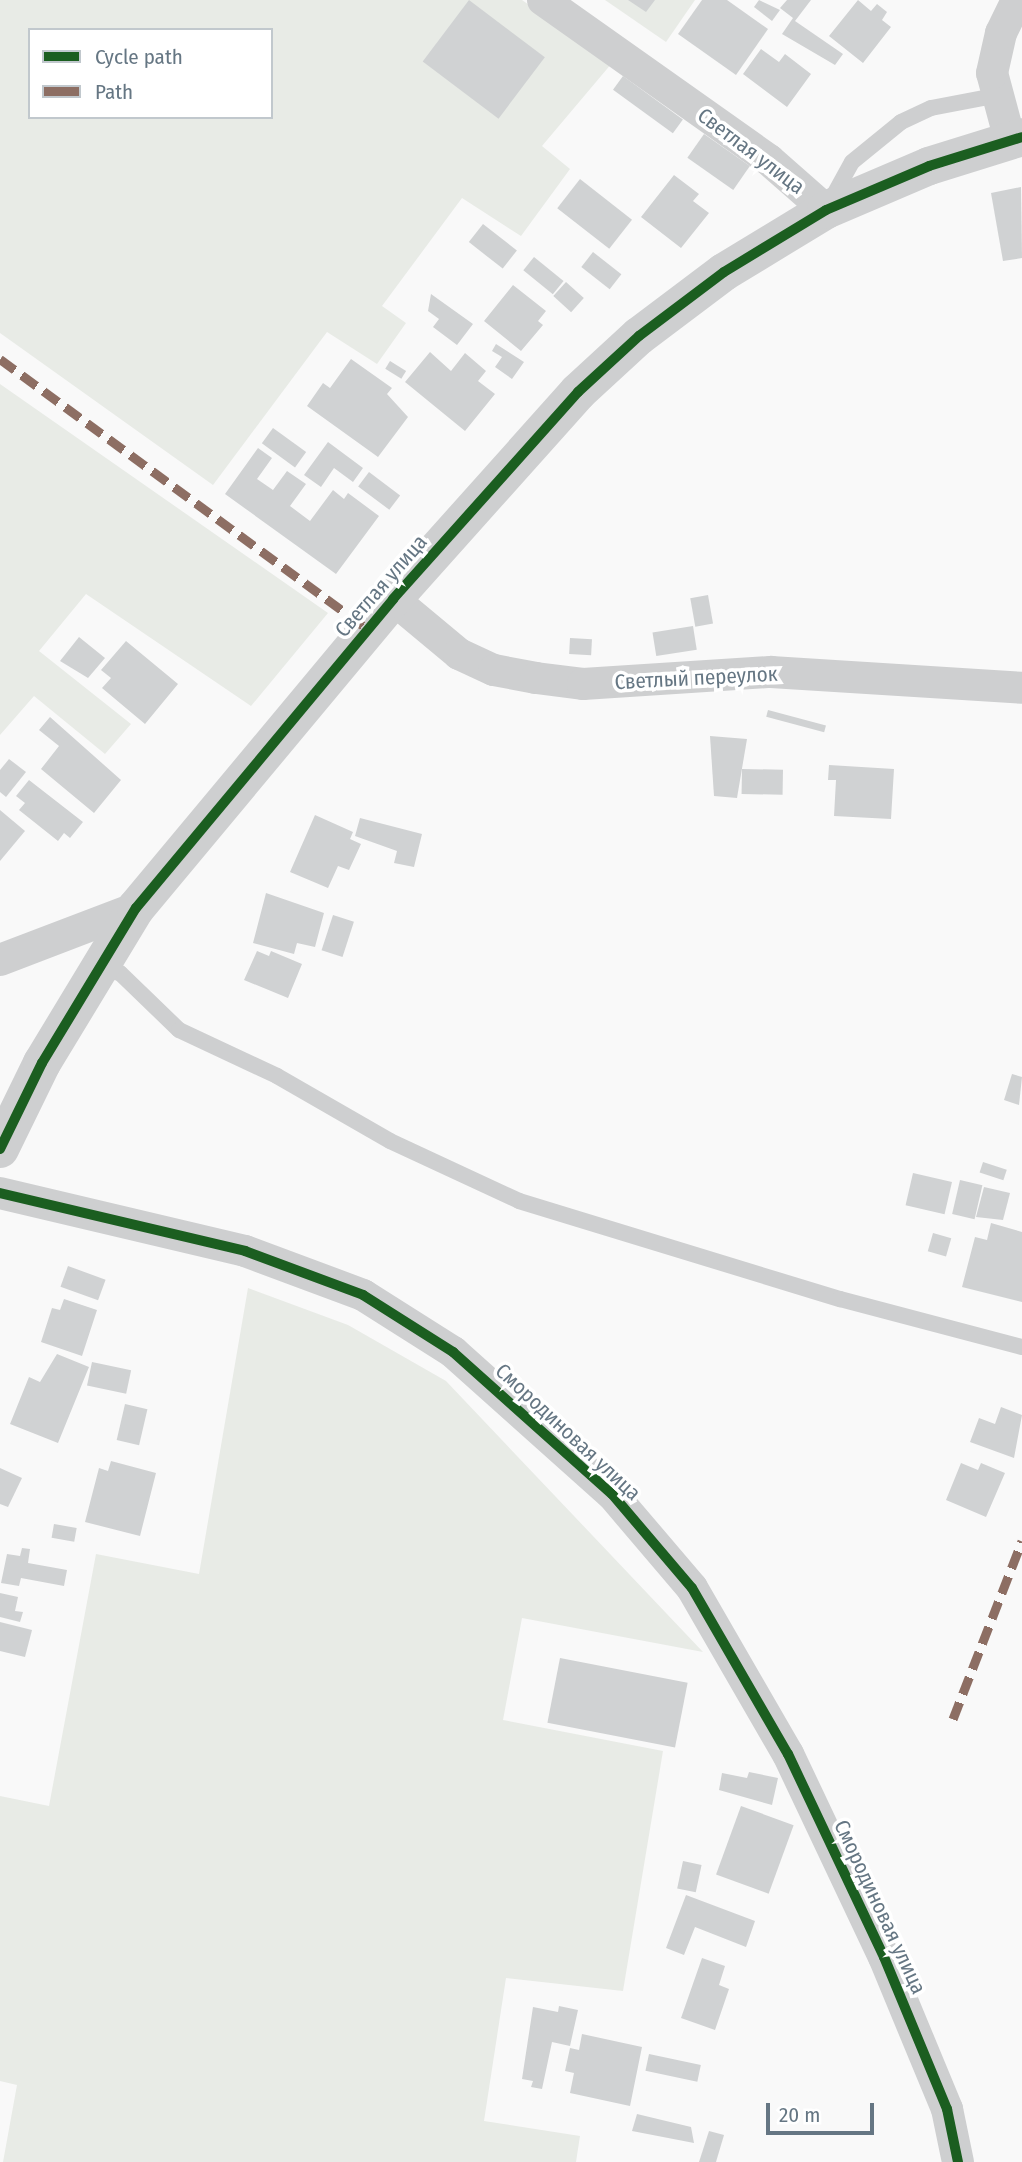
<!DOCTYPE html>
<meta charset="utf-8">
<style>
body{margin:0}
#map{position:relative;width:1022px;height:2162px;overflow:hidden;background:#f9f9f9;font-family:"Fira Sans Condensed",sans-serif}
div>[style]{position:absolute}
.green>*{inset:0;background:#e8ebe6}
.building>*{inset:0;background:#d0d2d3;transform-origin:0 0}
.service>*{height:16px;margin:-8px;padding:0 8px;transform-origin:8px;border-radius:8px;background:#cecfd0}
.minor>*{height:32px;margin:-16px;padding:0 16px;transform-origin:16px;border-radius:16px;background:#cecfd0}
.tertiary>*{height:38px;margin:-19px;padding:0 19px;transform-origin:19px;border-radius:19px;background:#cecfd0}
.quiet>*{height:9px;margin-top:-4.5px;transform-origin:0;background:repeating-linear-gradient(90deg,#8d6e63 0 18px,transparent 0 27px)}
.cycleway>*{height:10px;margin:-5px;padding:0 5px;transform-origin:5px;border-radius:5px;background:#1b5e20}
span{translate:-50% -50%;white-space:nowrap;text-align:center;line-height:1.15;-webkit-text-stroke:7px #fff;paint-order:stroke}
.street-label{font-size:21px;color:#657683}
.legend{position:absolute;left:28px;top:28px;width:245px;height:91px;box-sizing:border-box;background:#fff;border:2px solid #c1c8cd;margin:0;padding:9px 12px;list-style:none;font-size:21px;color:#657683}
.legend li{display:flex;align-items:center;gap:14px;height:35px}
.legend b{width:35px;border:2px solid #c1c8cd}
.scale{position:absolute;left:766px;top:2103px;width:108px;height:32px;box-sizing:border-box;border:4px solid #657683;border-top:0;padding-left:9px;font-size:21px;line-height:24px;white-space:nowrap;color:#657683;-webkit-text-stroke:5px #fff;paint-order:stroke}
</style>
<div id="map">
<div class="green">
<i style="clip-path:polygon(evenodd,0 0,522px 0,612px 63px,542px 146px,570px 169px,521px 236px,462px 198px,382px 306px,406px 323px,377px 364px,327px 332px,213px 485px,0 333px,0 0,30px 30px,271px 30px,271px 117px,30px 117px,30px 30px)"></i>
<i style="clip-path:polygon(605px 0,695px 0,666px 42px)"></i>
<i style="clip-path:polygon(0 384px,328px 613px,251px 706px,86px 594px,39px 651px,131px 724px,105px 754px,34px 696px,0 735px)"></i>
<i style="clip-path:polygon(248px 1288px,348px 1325px,446px 1381px,703px 1652px,522px 1618px,503px 1720px,663px 1751px,623px 1991px,506px 1978px,484px 2121px,580px 2136px,576px 2162px,3px 2162px,17px 2085px,0 2081px,0 1796px,49px 1806px,96px 1554px,199px 1574px)"></i>
</div>
<div class="building">
<i style="left:469px;top:0;width:95px;height:77px;rotate:37deg"></i>
<i style="clip-path:polygon(628px 0,655px 0,646px 12px)"></i>
<i style="clip-path:polygon(702px 0,727px 0,768px 29px,736px 75px,678px 34px)"></i>
<i style="clip-path:polygon(759px 0,780px 10px,772px 21px,754px 7px)"></i>
<i style="clip-path:polygon(787px 0,811px 0,795px 21px,843px 54px,835px 65px,782px 34px,793px 18px,780px 8px)"></i>
<i style="clip-path:polygon(858px 0,871px 11px,877px 4px,887px 12px,882px 20px,891px 27px,863px 63px,829px 36px)"></i>
<i style="clip-path:polygon(761px 49px,779px 62px,785px 54px,811px 74px,787px 107px,743px 74px)"></i>
<i style="left:623px;top:76px;width:74px;height:17px;rotate:36deg"></i>
<i style="left:704px;top:134px;width:56px;height:29px;rotate:35deg"></i>
<i style="clip-path:polygon(674px 175px,699px 194px,693px 201px,709px 213px,681px 248px,641px 217px)"></i>
<i style="left:580px;top:179px;width:66px;height:37px;rotate:38deg"></i>
<i style="clip-path:polygon(1021px 187px,1022px 258px,1003px 261px,991px 193px)"></i>
<i style="left:483px;top:224px;width:43px;height:23px;rotate:38deg"></i>
<i style="left:593px;top:252px;width:36px;height:19px;rotate:38deg"></i>
<i style="left:534px;top:257px;width:38px;height:17px;rotate:39deg"></i>
<i style="left:566px;top:282px;width:24px;height:19px;rotate:42deg"></i>
<i style="clip-path:polygon(513px 285px,546px 311px,538px 321px,543px 325px,521px 351px,484px 321px)"></i>
<i style="clip-path:polygon(431px 294px,473px 324px,457px 345px,433px 327px,439px 319px,428px 311px)"></i>
<i style="clip-path:polygon(496px 344px,524px 362px,512px 379px,495px 367px,502px 357px,492px 351px)"></i>
<i style="clip-path:polygon(430px 352px,451px 371px,465px 353px,486px 371px,478px 381px,495px 394px,465px 431px,405px 382px)"></i>
<i style="clip-path:polygon(351px 359px,392px 388px,387px 394px,408px 417px,378px 457px,307px 406px,323px 383px,330px 388px)"></i>
<i style="left:390px;top:361px;width:19px;height:9px;rotate:32deg"></i>
<i style="left:273px;top:428px;width:41px;height:19px;rotate:36deg"></i>
<i style="clip-path:polygon(328px 442px,363px 468px,353px 482px,334px 468px,321px 487px,304px 475px)"></i>
<i style="clip-path:polygon(258px 448px,272px 458px,257px 479px,273px 490px,287px 471px,306px 484px,290px 506px,310px 521px,333px 490px,344px 499px,348px 493px,379px 516px,336px 574px,225px 494px)"></i>
<i style="left:369px;top:472px;width:39px;height:18px;rotate:37deg"></i>
<i style="left:708px;top:595px;width:29px;height:18px;rotate:80deg"></i>
<i style="left:693px;top:626px;width:24px;height:41px;rotate:81deg"></i>
<i style="clip-path:polygon(79px 637px,105px 658px,88px 678px,60px 661px)"></i>
<i style="left:570px;top:638px;width:22px;height:16px;rotate:3deg"></i>
<i style="clip-path:polygon(126px 641px,178px 684px,145px 724px,102px 688px,111px 678px,101px 670px)"></i>
<i style="left:768px;top:710px;width:60px;height:7px;rotate:15deg"></i>
<i style="clip-path:polygon(50px 717px,121px 780px,94px 813px,41px 769px,59px 746px,39px 730px)"></i>
<i style="clip-path:polygon(710px 736px,747px 739px,737px 798px,714px 796px)"></i>
<i style="clip-path:polygon(9px 759px,26px 772px,6px 797px,0 792px,0 770px)"></i>
<i style="clip-path:polygon(829px 765px,894px 769px,891px 819px,834px 816px,836px 780px,828px 780px)"></i>
<i style="left:742px;top:769px;width:41px;height:25px;rotate:1deg"></i>
<i style="clip-path:polygon(29px 780px,83px 822px,70px 838px,64px 833px,58px 841px,19px 810px,25px 803px,16px 796px)"></i>
<i style="clip-path:polygon(0 810px,25px 831px,0 861px)"></i>
<i style="clip-path:polygon(315px 815px,353px 832px,350px 839px,361px 844px,349px 870px,338px 866px,328px 888px,290px 872px)"></i>
<i style="clip-path:polygon(360px 818px,422px 834px,414px 867px,394px 863px,397px 851px,355px 836px)"></i>
<i style="clip-path:polygon(266px 893px,324px 913px,315px 947px,297px 943px,294px 954px,253px 943px)"></i>
<i style="left:333px;top:915px;width:22px;height:37px;rotate:18deg"></i>
<i style="clip-path:polygon(257px 951px,269px 956px,271px 951px,302px 964px,288px 998px,244px 980px)"></i>
<i style="clip-path:polygon(1012px 1074px,1022px 1077px,1019px 1105px,1004px 1100px)"></i>
<i style="left:983px;top:1162px;width:25px;height:11px;rotate:18deg"></i>
<i style="left:913px;top:1173px;width:40px;height:33px;rotate:13deg"></i>
<i style="left:960px;top:1180px;width:23px;height:35px;rotate:13deg"></i>
<i style="clip-path:polygon(984px 1187px,1010px 1193px,1003px 1220px,976px 1217px)"></i>
<i style="clip-path:polygon(991px 1223px,1022px 1232px,1022px 1302px,962px 1287px,975px 1237px,987px 1240px)"></i>
<i style="left:933px;top:1233px;width:19px;height:19px;rotate:16deg"></i>
<i style="left:68px;top:1266px;width:40px;height:22px;rotate:20deg"></i>
<i style="clip-path:polygon(64px 1299px,97px 1310px,82px 1356px,41px 1342px,52px 1308px,60px 1310px)"></i>
<i style="clip-path:polygon(57px 1354px,89px 1367px,58px 1443px,10px 1424px,29px 1377px,40px 1382px)"></i>
<i style="left:92px;top:1362px;width:40px;height:24px;rotate:12deg"></i>
<i style="left:125px;top:1404px;width:23px;height:37px;rotate:13deg"></i>
<i style="clip-path:polygon(1001px 1407px,1022px 1415px,1014px 1458px,970px 1442px,979px 1418px,995px 1424px)"></i>
<i style="clip-path:polygon(111px 1461px,156px 1473px,140px 1536px,85px 1522px,99px 1468px,108px 1471px)"></i>
<i style="clip-path:polygon(961px 1463px,978px 1470px,981px 1463px,1005px 1473px,986px 1517px,946px 1500px)"></i>
<i style="clip-path:polygon(0 1468px,22px 1478px,8px 1507px,0 1504px)"></i>
<i style="left:54px;top:1524px;width:23px;height:14px;rotate:10deg"></i>
<i style="clip-path:polygon(22px 1548px,30px 1549px,28px 1563px,67px 1570px,64px 1586px,21px 1578px,19px 1586px,1px 1583px,7px 1554px,20px 1556px)"></i>
<i style="clip-path:polygon(0 1593px,18px 1597px,15px 1611px,23px 1612px,20px 1622px,0 1617px)"></i>
<i style="clip-path:polygon(0 1622px,32px 1630px,25px 1657px,0 1651px)"></i>
<i style="left:560px;top:1658px;width:130px;height:66px;rotate:11deg"></i>
<i style="clip-path:polygon(749px 1772px,778px 1778px,772px 1805px,719px 1790px,722px 1773px,747px 1778px)"></i>
<i style="left:741px;top:1806px;width:56px;height:73px;rotate:20deg"></i>
<i style="left:683px;top:1861px;width:19px;height:28px;rotate:12deg"></i>
<i style="clip-path:polygon(686px 1895px,755px 1921px,746px 1947px,695px 1927px,684px 1955px,666px 1948px)"></i>
<i style="clip-path:polygon(702px 1958px,725px 1966px,719px 1985px,729px 1989px,715px 2030px,681px 2018px)"></i>
<i style="clip-path:polygon(559px 2006px,578px 2010px,570px 2046px,552px 2042px,542px 2089px,531px 2087px,533px 2081px,522px 2079px,533px 2007px,558px 2012px)"></i>
<i style="clip-path:polygon(582px 2034px,642px 2047px,630px 2106px,570px 2093px,574px 2073px,565px 2071px,570px 2048px,579px 2050px)"></i>
<i style="left:649px;top:2054px;width:53px;height:17px;rotate:12deg"></i>
<i style="clip-path:polygon(637px 2114px,691px 2127px,694px 2143px,632px 2131px)"></i>
<i style="clip-path:polygon(709px 2131px,724px 2135px,716px 2162px,699px 2162px)"></i>
</div>
<div class="service">
<i style="left:831px;top:200px;width:43px;rotate:-61.1deg"></i>
<i style="left:852px;top:162px;width:63px;rotate:-39.2deg"></i>
<i style="left:901px;top:122px;width:33px;rotate:-25deg"></i>
<i style="left:931px;top:108px;width:64px;rotate:-10.8deg"></i>
<i style="left:98px;top:969px;width:22px;rotate:10deg"></i>
<i style="left:120px;top:973px;width:82px;rotate:44deg"></i>
<i style="left:179px;top:1030px;width:108px;rotate:25.1deg"></i>
<i style="left:277px;top:1076px;width:130px;rotate:29.9deg"></i>
<i style="left:390px;top:1141px;width:142px;rotate:24.9deg"></i>
<i style="left:519px;top:1201px;width:336px;rotate:17deg"></i>
<i style="left:840px;top:1299px;width:188px;rotate:14.8deg"></i>
</div>
<div class="minor">
<i style="left:543px;top:0;width:277px;rotate:35.3deg"></i>
<i style="left:769px;top:160px;width:76px;rotate:41.3deg"></i>
<i style="left:1010px;top:140px;width:69px;rotate:-105deg"></i>
<i style="left:992px;top:73px;width:41px;rotate:-77.3deg"></i>
<i style="left:1001px;top:33px;width:37px;rotate:-64deg"></i>
<i style="left:393px;top:599px;width:86px;rotate:39.8deg"></i>
<i style="left:459px;top:654px;width:38px;rotate:25deg"></i>
<i style="left:494px;top:670px;width:43px;rotate:10.8deg"></i>
<i style="left:536px;top:678px;width:47px;rotate:7.3deg"></i>
<i style="left:583px;top:684px;width:188px;rotate:-3.7deg"></i>
<i style="left:771px;top:672px;width:252px;rotate:3.6deg"></i>
<i style="left:0;top:960px;width:146px;rotate:-20.9deg"></i>
<i style="left:0;top:1193px;width:252px;rotate:13.3deg"></i>
<i style="left:245px;top:1251px;width:126px;rotate:20.4deg"></i>
<i style="left:363px;top:1295px;width:107px;rotate:32.3deg"></i>
<i style="left:453px;top:1352px;width:213px;rotate:41.8deg"></i>
<i style="left:612px;top:1494px;width:123px;rotate:49.6deg"></i>
<i style="left:692px;top:1588px;width:192px;rotate:60deg"></i>
<i style="left:788px;top:1754px;width:225px;rotate:64.7deg"></i>
<i style="left:884px;top:1957px;width:165px;rotate:67.5deg"></i>
<i style="left:947px;top:2109px;width:54px;rotate:78.3deg"></i>
</div>
<div class="tertiary">
<i style="left:0;top:1149px;width:96px;rotate:-64deg"></i>
<i style="left:42px;top:1063px;width:181px;rotate:-58.8deg"></i>
<i style="left:136px;top:908px;width:402px;rotate:-50.2deg"></i>
<i style="left:393px;top:599px;width:278px;rotate:-48.2deg"></i>
<i style="left:578px;top:392px;width:83px;rotate:-42.6deg"></i>
<i style="left:639px;top:336px;width:106px;rotate:-37deg"></i>
<i style="left:724px;top:272px;width:119px;rotate:-31.3deg"></i>
<i style="left:826px;top:210px;width:112px;rotate:-23.1deg"></i>
<i style="left:929px;top:166px;width:97px;rotate:-17.3deg"></i>
</div>
<div class="quiet">
<i style="left:0;top:359px;width:456px;rotate:36.3deg"></i>
<i style="left:953px;top:1719px;width:191px;rotate:-68.8deg"></i>
</div>
<div class="cycleway">
<i style="left:0;top:1149px;width:96px;rotate:-64deg"></i>
<i style="left:42px;top:1063px;width:181px;rotate:-58.8deg"></i>
<i style="left:136px;top:908px;width:402px;rotate:-50.2deg"></i>
<i style="left:393px;top:599px;width:278px;rotate:-48.2deg"></i>
<i style="left:578px;top:392px;width:83px;rotate:-42.6deg"></i>
<i style="left:639px;top:336px;width:106px;rotate:-37deg"></i>
<i style="left:724px;top:272px;width:119px;rotate:-31.3deg"></i>
<i style="left:826px;top:210px;width:112px;rotate:-23.1deg"></i>
<i style="left:929px;top:166px;width:97px;rotate:-17.3deg"></i>
<i style="left:0;top:1193px;width:252px;rotate:13.3deg"></i>
<i style="left:245px;top:1251px;width:126px;rotate:20.4deg"></i>
<i style="left:363px;top:1295px;width:107px;rotate:32.3deg"></i>
<i style="left:453px;top:1352px;width:213px;rotate:41.8deg"></i>
<i style="left:612px;top:1494px;width:123px;rotate:49.6deg"></i>
<i style="left:692px;top:1588px;width:192px;rotate:60deg"></i>
<i style="left:788px;top:1754px;width:225px;rotate:64.7deg"></i>
<i style="left:884px;top:1957px;width:165px;rotate:67.5deg"></i>
<i style="left:947px;top:2109px;width:54px;rotate:78.3deg"></i>
</div>
<div class="street-label">
<span style="left:751px;top:151px;rotate:37deg">Светлая улица</span>
<span style="left:381px;top:586px;rotate:-49deg">Светлая улица</span>
<span style="left:696px;top:678px;rotate:-3deg">Светлый переулок</span>
<span style="left:568px;top:1432px;rotate:43deg">Смородиновая улица</span>
<span style="left:880px;top:1907px;rotate:65deg">Смородиновая улица</span>
</div>
<ul class="legend">
<li><b style="height:9px;background:#1b5e20"></b>Cycle path</li>
<li><b style="height:9px;background:#8d6e63"></b>Path</li>
</ul>
<div class="scale">20 m</div>
</div>
